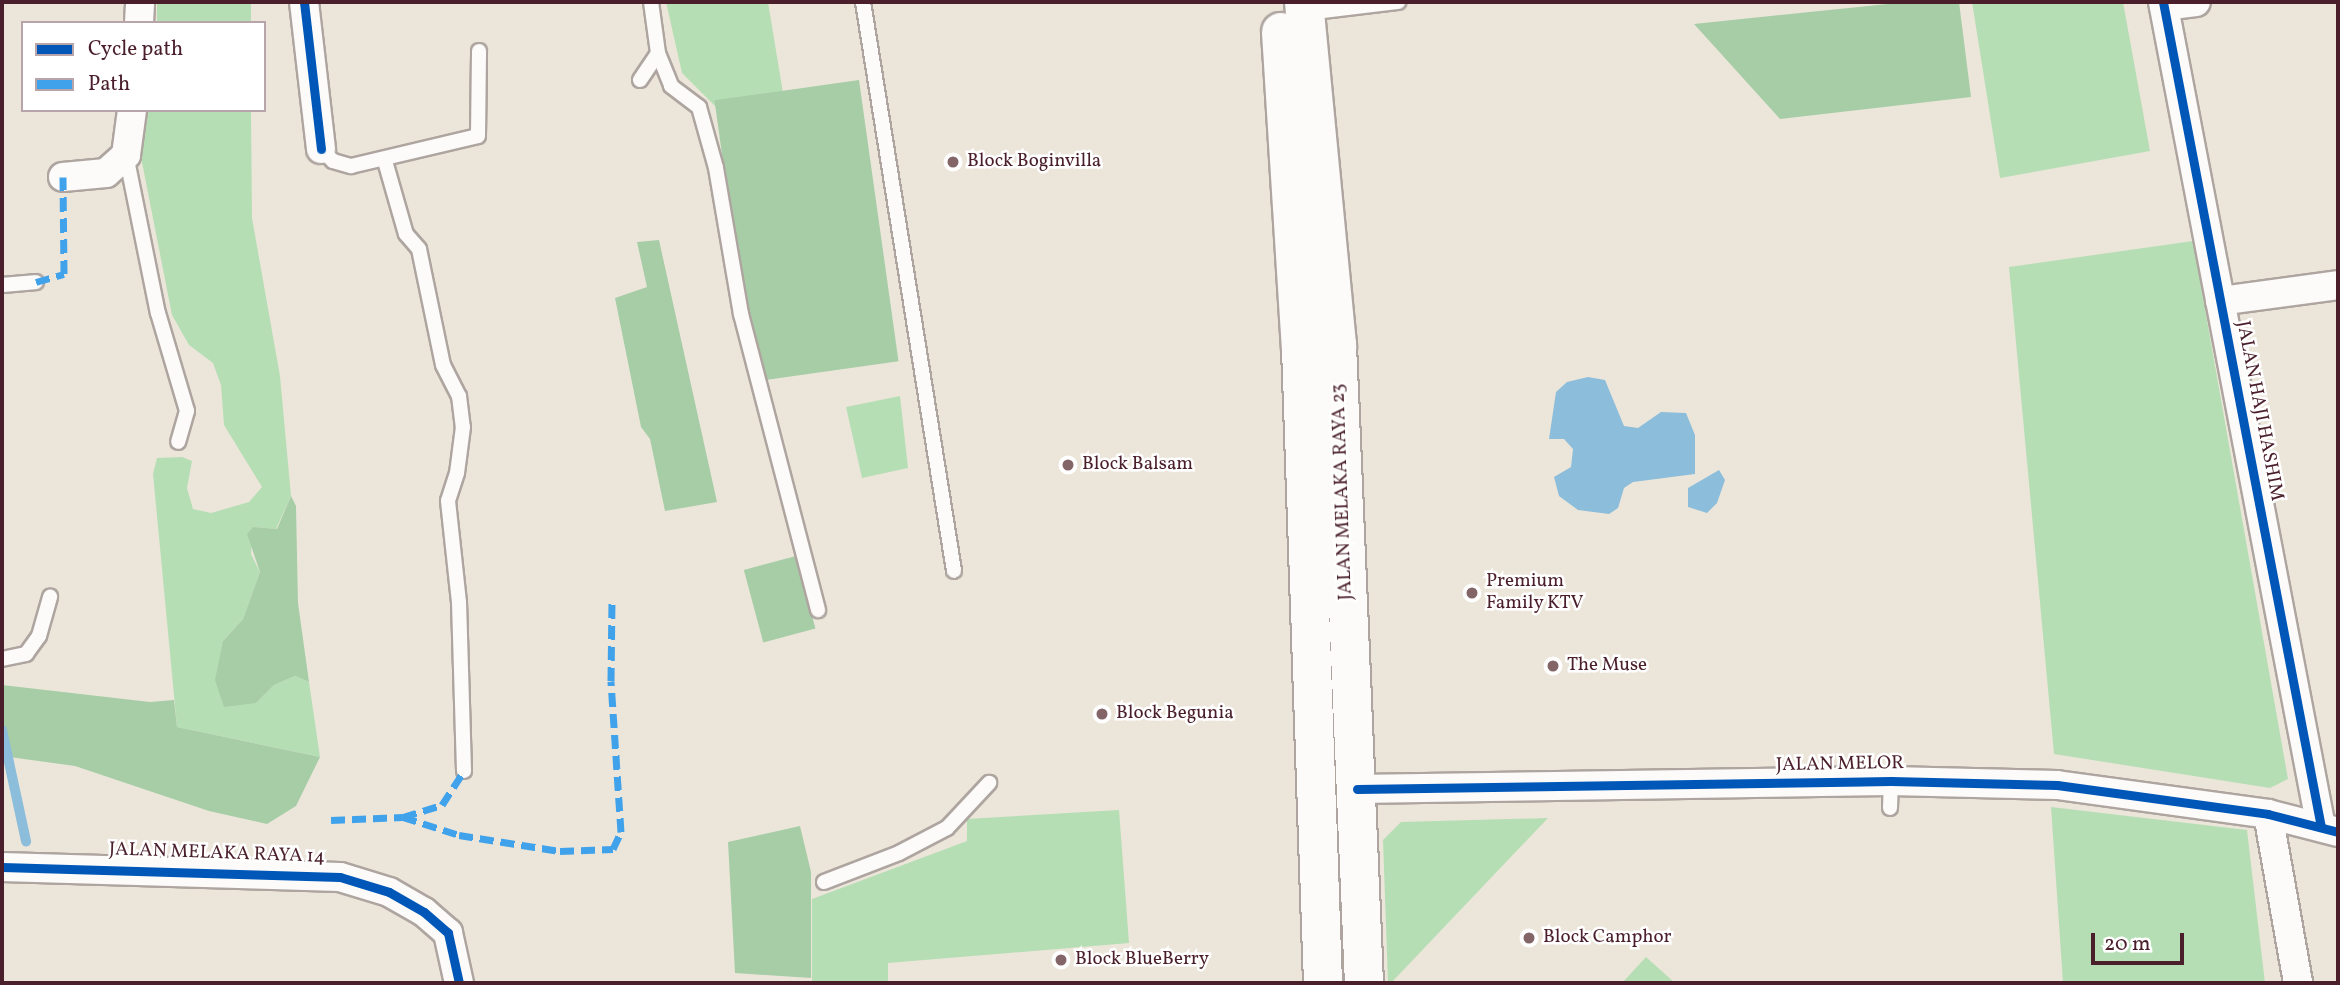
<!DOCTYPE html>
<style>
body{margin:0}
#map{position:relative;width:2340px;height:985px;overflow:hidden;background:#ece6da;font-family:Vollkorn,serif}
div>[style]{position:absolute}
.green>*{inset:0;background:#b6deb4;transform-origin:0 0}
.forest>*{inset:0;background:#a7cda7;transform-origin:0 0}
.water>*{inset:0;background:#8cbdda}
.stream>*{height:10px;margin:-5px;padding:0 5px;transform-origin:5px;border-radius:5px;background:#8cbdda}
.roads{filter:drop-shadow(2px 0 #aea5a0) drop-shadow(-2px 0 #aea5a0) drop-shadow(0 2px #aea5a0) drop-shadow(0 -2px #aea5a0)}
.lane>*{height:14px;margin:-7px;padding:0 7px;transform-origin:7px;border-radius:7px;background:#fcfbf9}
.street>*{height:28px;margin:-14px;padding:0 14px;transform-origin:14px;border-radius:14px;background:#fcfbf9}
.primary>*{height:38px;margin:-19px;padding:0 19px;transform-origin:19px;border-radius:19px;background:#fcfbf9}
.quiet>*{height:7px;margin-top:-3.5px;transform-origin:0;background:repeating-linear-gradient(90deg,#40a2eb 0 14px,transparent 0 21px)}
.cycleway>*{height:9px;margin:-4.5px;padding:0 4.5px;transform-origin:4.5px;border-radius:4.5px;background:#0057b8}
.dots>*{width:19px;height:19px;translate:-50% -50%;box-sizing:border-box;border:4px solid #fff;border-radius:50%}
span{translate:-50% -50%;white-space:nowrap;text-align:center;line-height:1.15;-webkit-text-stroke:5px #fff;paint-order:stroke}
.poi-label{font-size:19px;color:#4a1f2b}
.left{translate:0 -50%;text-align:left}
.street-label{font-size:19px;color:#4a1f2b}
.frame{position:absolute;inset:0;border:4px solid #4a1f2b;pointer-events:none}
.legend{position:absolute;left:21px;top:21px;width:245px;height:91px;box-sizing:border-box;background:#fff;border:2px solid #b7a5aa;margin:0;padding:9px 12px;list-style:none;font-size:21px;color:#4a1f2b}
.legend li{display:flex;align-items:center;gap:14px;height:35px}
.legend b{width:35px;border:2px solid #b7a5aa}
.scale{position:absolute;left:2091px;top:933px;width:93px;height:32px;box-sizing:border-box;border:4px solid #4a1f2b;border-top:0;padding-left:9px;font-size:21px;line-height:24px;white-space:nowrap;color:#4a1f2b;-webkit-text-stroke:5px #fff;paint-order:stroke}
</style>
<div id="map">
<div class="green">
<i style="left:157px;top:2px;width:94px;height:22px"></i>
<i style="clip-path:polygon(666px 2px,768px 2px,783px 93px,715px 106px,682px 73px)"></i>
<i style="clip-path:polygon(1972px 2px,2123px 2px,2150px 151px,2000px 178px)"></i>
<i style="clip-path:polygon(140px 110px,251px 110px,252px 218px,280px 376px,291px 496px,276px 529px,253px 527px,251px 554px,260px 572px,243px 619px,223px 641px,256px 703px,274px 685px,295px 676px,309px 682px,320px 757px,177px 727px,153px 474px,157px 458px,182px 457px,192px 461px,187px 488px,193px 509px,211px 513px,249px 502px,262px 487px,224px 425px,221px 385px,213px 363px,189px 345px,172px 315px,138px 142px)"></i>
<i style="clip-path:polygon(2193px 241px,2288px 779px,2270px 788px,2054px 754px,2009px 267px)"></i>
<i style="clip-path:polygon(900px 396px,908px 468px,862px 478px,846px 407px)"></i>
<i style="clip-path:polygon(2051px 807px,2247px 830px,2265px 983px,2063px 983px)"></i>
<i style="clip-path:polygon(1119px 810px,1129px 943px,888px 963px,888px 983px,812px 983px,812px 899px,967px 841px,967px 819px)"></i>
<i style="clip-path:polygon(1548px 818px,1391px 983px,1388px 983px,1383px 840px,1401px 822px)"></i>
<i style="clip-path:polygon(1646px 957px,1675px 983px,1622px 983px)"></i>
</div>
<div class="forest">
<i style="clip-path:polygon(1907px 2px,1959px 2px,1971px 97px,1780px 119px,1694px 24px)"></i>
<i style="left:859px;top:80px;width:284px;height:146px;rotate:82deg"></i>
<i style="clip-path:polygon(659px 240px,717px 502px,665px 511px,650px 439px,641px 427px,615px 298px,647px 287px,637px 242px)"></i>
<i style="clip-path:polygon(291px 496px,296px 506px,298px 603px,309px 682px,295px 676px,274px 685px,256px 703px,224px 707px,215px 680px,223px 641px,243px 619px,260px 572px,247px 534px,253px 527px,277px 529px)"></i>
<i style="left:796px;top:556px;width:75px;height:54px;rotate:75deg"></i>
<i style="clip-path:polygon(2px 685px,150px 702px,174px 700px,177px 727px,320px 757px,296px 806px,267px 824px,209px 811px,75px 766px,2px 756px)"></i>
<i style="clip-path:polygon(800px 826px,811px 872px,811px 978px,735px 973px,728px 842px)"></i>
</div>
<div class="water">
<i style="clip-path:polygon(1588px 377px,1605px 380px,1624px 426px,1638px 428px,1661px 412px,1686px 413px,1695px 435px,1695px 474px,1633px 482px,1624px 488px,1618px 508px,1609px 514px,1578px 510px,1559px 496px,1554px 477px,1571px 467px,1573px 449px,1564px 439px,1549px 439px,1556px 392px,1567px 382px)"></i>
<i style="clip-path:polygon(1719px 470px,1725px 480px,1717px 503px,1707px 513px,1688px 507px,1688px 488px)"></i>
</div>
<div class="stream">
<i style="left:2px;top:730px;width:114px;rotate:77.8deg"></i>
</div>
<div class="roads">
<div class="lane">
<i style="left:863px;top:2px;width:576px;rotate:80.91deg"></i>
<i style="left:1307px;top:13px;width:92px;rotate:-6.9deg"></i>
<i style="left:658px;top:53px;width:35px;rotate:68deg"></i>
<i style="left:671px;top:86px;width:35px;rotate:37deg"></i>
<i style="left:699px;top:107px;width:63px;rotate:74.4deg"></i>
<i style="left:716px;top:168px;width:148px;rotate:80.3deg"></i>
<i style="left:741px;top:314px;width:306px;rotate:75.4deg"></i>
<i style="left:640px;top:80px;width:32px;rotate:-56deg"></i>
<i style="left:658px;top:53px;width:51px;rotate:-97.8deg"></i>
<i style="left:321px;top:149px;width:17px;rotate:45deg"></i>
<i style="left:333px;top:161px;width:19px;rotate:16deg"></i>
<i style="left:351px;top:166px;width:130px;rotate:-13.3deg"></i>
<i style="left:478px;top:136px;width:85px;rotate:-89.3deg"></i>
<i style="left:126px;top:155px;width:161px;rotate:78.6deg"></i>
<i style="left:158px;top:313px;width:102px;rotate:73.5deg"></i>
<i style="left:187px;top:411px;width:32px;rotate:106deg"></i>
<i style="left:385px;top:161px;width:76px;rotate:74deg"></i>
<i style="left:406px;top:234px;width:20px;rotate:49deg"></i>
<i style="left:419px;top:249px;width:118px;rotate:78.3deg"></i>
<i style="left:443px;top:365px;width:35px;rotate:63deg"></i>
<i style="left:459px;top:396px;width:31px;rotate:83deg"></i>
<i style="left:463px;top:427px;width:46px;rotate:97.4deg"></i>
<i style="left:457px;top:473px;width:29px;rotate:108deg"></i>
<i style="left:448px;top:501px;width:102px;rotate:83.8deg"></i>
<i style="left:459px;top:602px;width:169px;rotate:88.3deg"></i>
<i style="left:2px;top:285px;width:34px;rotate:-5deg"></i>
<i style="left:2px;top:659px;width:25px;rotate:-12deg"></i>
<i style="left:26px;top:654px;width:22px;rotate:-54deg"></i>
<i style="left:39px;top:636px;width:41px;rotate:-74.2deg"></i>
<i style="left:1890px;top:808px;width:27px;rotate:-88deg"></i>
<i style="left:824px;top:882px;width:80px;rotate:-21.1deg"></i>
<i style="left:899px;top:853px;width:54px;rotate:-27.5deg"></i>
<i style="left:947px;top:828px;width:62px;rotate:-47deg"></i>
</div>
<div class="street">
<i style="left:304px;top:2px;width:148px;rotate:83.4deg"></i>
<i style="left:2163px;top:2px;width:840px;rotate:79.16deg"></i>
<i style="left:2164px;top:6px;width:32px;rotate:-7deg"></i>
<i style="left:139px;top:23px;width:21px;rotate:-87deg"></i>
<i style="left:63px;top:177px;width:43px;rotate:-5.3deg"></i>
<i style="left:106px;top:173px;width:27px;rotate:-42deg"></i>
<i style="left:126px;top:155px;width:45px;rotate:-82.4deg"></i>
<i style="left:2220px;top:301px;width:119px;rotate:-7.7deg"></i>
<i style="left:1357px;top:789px;width:534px;rotate:-0.86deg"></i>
<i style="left:1891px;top:781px;width:166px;rotate:1.4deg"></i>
<i style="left:2057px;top:785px;width:213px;rotate:7.8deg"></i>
<i style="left:2268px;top:814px;width:72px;rotate:14.4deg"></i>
<i style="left:2268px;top:814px;width:172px;rotate:79.9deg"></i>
<i style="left:2px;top:867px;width:338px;rotate:1.7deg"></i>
<i style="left:340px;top:877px;width:51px;rotate:17deg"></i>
<i style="left:389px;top:892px;width:40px;rotate:29.7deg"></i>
<i style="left:424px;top:912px;width:32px;rotate:41deg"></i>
<i style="left:448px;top:933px;width:51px;rotate:77.6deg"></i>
</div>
<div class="primary">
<i style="left:1304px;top:2px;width:345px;rotate:84.5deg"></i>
<i style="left:1337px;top:345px;width:639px;rotate:87.58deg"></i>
<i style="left:1281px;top:32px;width:316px;rotate:86.4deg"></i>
<i style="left:1301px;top:347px;width:636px;rotate:88.02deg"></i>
</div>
</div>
<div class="quiet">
<i style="left:36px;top:282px;width:29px;rotate:-16deg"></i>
<i style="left:64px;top:274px;width:97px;rotate:-90.6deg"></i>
<i style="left:403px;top:817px;width:59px;rotate:17.8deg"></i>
<i style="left:459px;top:835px;width:102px;rotate:9deg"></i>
<i style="left:560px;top:851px;width:53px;rotate:-2.2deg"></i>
<i style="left:613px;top:849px;width:19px;rotate:-65deg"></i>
<i style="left:621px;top:832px;width:151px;rotate:-93.8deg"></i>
<i style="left:611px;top:681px;width:83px;rotate:-89.3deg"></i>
<i style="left:331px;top:820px;width:72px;rotate:-2.4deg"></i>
<i style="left:403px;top:817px;width:41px;rotate:-17.1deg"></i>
<i style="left:442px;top:805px;width:40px;rotate:-57.1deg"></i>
</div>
<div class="cycleway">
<i style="left:304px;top:2px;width:148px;rotate:83.4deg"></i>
<i style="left:2163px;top:2px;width:840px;rotate:79.16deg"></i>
<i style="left:1357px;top:789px;width:534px;rotate:-0.86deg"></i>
<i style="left:1891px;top:781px;width:166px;rotate:1.4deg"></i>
<i style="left:2057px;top:785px;width:213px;rotate:7.8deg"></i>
<i style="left:2268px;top:814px;width:72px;rotate:14.4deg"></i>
<i style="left:2px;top:867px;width:338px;rotate:1.7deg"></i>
<i style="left:340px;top:877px;width:51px;rotate:17deg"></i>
<i style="left:389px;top:892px;width:40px;rotate:29.7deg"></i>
<i style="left:424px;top:912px;width:32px;rotate:41deg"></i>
<i style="left:448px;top:933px;width:51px;rotate:77.6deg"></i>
</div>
<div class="dots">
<i style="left:953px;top:162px;background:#836568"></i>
<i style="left:1068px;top:465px;background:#836568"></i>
<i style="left:1472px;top:593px;background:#836568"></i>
<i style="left:1553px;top:666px;background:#836568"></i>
<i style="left:1102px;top:714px;background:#836568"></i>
<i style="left:1529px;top:938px;background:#836568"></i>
<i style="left:1061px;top:960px;background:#836568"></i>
</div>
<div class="poi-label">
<span class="left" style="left:967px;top:162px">Block Boginvilla</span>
<span class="left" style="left:1082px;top:465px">Block Balsam</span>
<span class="left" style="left:1486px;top:593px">Premium<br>Family KTV</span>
<span class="left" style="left:1567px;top:666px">The Muse</span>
<span class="left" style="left:1116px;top:714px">Block Begunia</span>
<span class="left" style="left:1543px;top:938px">Block Camphor</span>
<span class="left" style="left:1075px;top:960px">Block BlueBerry</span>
</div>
<div class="street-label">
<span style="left:2259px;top:411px;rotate:79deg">JALAN HAJI HASHIM</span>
<span style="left:1343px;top:492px;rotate:-92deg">JALAN MELAKA RAYA 23</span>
<span style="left:1840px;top:765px;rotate:-1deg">JALAN MELOR</span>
<span style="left:217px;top:854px;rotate:2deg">JALAN MELAKA RAYA 14</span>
</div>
<div class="frame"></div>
<ul class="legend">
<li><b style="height:9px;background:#0057b8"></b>Cycle path</li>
<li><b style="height:9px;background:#40a2eb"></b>Path</li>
</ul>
<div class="scale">20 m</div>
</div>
